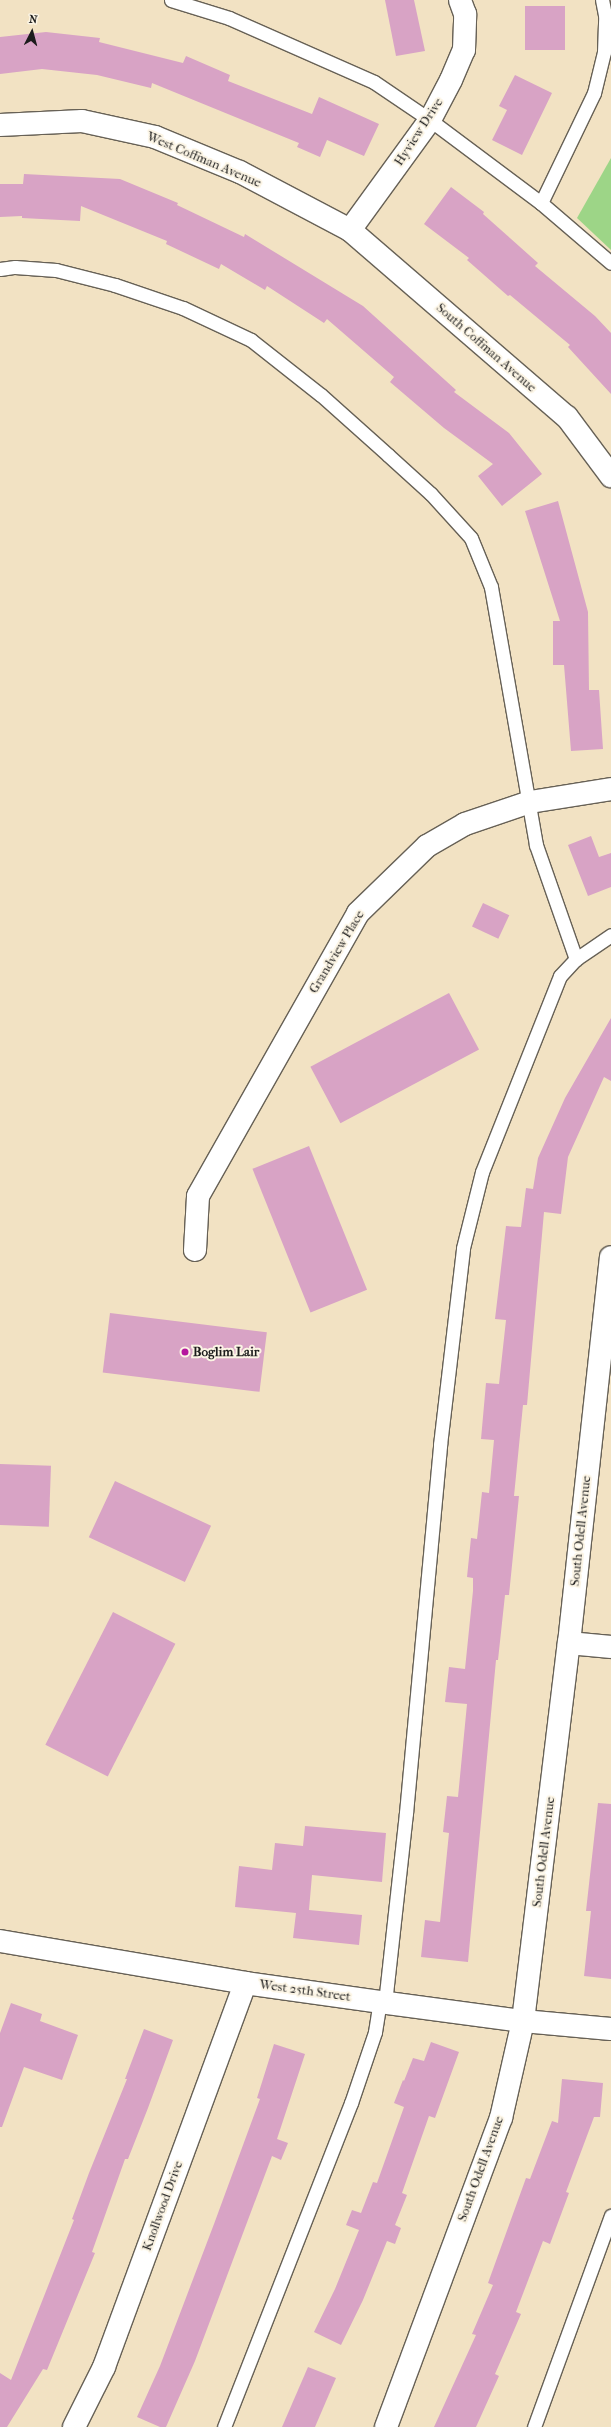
<!DOCTYPE html>
<style>
body{margin:0}
#map{position:relative;width:611px;height:2427px;overflow:hidden;background:#f2e2c3;font-family:"IM FELL French Canon",serif}
div>[style]{position:absolute}
.green>*{inset:0;background:#9dd587}
.building>*{inset:0;background:#d8a3c5;transform-origin:0 0}
.roads{filter:drop-shadow(1px 0 #676156) drop-shadow(-1px 0 #676156) drop-shadow(0 1px #676156) drop-shadow(0 -1px #676156)}
.service>*{height:13px;margin:-6.5px;padding:0 6.5px;transform-origin:6.5px;border-radius:6.5px;background:#fff}
.minor>*{height:22px;margin:-11px;padding:0 11px;transform-origin:11px;border-radius:11px;background:#fff}
.dots>*{width:11px;height:11px;translate:-50% -50%;box-sizing:border-box;border:2px solid #fcf5e5;border-radius:50%}
span{translate:-50% -50%;white-space:nowrap;text-align:center;line-height:1.15;-webkit-text-stroke:4px #fcf5e5;paint-order:stroke}
.street-label{font-size:13px;color:#1c1c1c}
.poi-label{font-size:13px;color:#1c1c1c;font-weight:700}
.left{translate:0 -50%;text-align:left}
.north{position:absolute;left:12px;top:12px;width:40px;height:40px;-webkit-text-stroke:3px #fcf5e5;paint-order:stroke;rotate:6deg;font-size:11px;font-weight:700;line-height:16px;text-align:center;color:#1c1c1c}
.north::after{content:'';display:block;margin:auto;width:14px;height:18px;background:#1c1c1c;clip-path:polygon(50% 0,100% 100%,50% 72%,0 100%)}
</style>
<div id="map">
<div class="green">
<i style="clip-path:polygon(611px 158px,611px 250px,577px 218px)"></i>
</div>
<div class="building">
<i style="clip-path:polygon(385px 0,414px 0,425px 51px,396px 56px)"></i>
<i style="left:525px;top:6px;width:40px;height:44px"></i>
<i style="clip-path:polygon(46px 32px,100px 38px,99px 42px,183px 63px,186px 56px,230px 75px,228px 81px,312px 114px,319px 97px,379px 124px,364px 156px,327px 140px,320px 157px,297px 147px,299px 143px,152px 83px,151px 88px,97px 75px,42px 69px,0 74px,0 37px)"></i>
<i style="clip-path:polygon(515px 75px,552px 93px,522px 155px,492px 140px,507px 110px,499px 106px)"></i>
<i style="clip-path:polygon(24px 174px,120px 179px,178px 203px,177px 205px,244px 237px,245px 234px,363px 306px,456px 390px,454px 392px,509px 433px,542px 474px,502px 506px,478px 476px,493px 464px,444px 428px,390px 382px,394px 377px,327px 319px,324px 323px,267px 286px,265px 290px,221px 264px,219px 269px,166px 244px,167px 241px,81px 206px,80px 221px,22px 218px,22px 216px,0 217px,0 184px,23px 184px)"></i>
<i style="clip-path:polygon(451px 187px,484px 212px,483px 214px,538px 263px,535px 266px,595px 316px,611px 333px,611px 394px,568px 347px,570px 345px,510px 295px,508px 296px,467px 260px,469px 258px,424px 224px)"></i>
<i style="clip-path:polygon(558px 501px,588px 612px,589px 690px,599px 690px,603px 749px,571px 751px,564px 665px,553px 665px,553px 621px,560px 621px,525px 511px)"></i>
<i style="clip-path:polygon(591px 836px,599px 857px,611px 853px,611px 887px,588px 896px,568px 845px)"></i>
<i style="left:483px;top:903px;width:29px;height:26px;rotate:25deg"></i>
<i style="left:449px;top:993px;width:64px;height:157px;rotate:62deg"></i>
<i style="clip-path:polygon(611px 1018px,611px 1081px,604px 1077px,568px 1157px,561px 1214px,544px 1212px,527px 1405px,523px 1405px,514px 1496px,519px 1496px,509px 1595px,505px 1595px,498px 1660px,496px 1660px,468px 1962px,421px 1957px,425px 1920px,440px 1922px,449px 1833px,443px 1832px,447px 1796px,458px 1797px,467px 1704px,445px 1702px,449px 1667px,465px 1669px,473px 1591px,473px 1578px,467px 1577px,471px 1538px,477px 1539px,482px 1492px,489px 1493px,494px 1440px,481px 1439px,486px 1383px,499px 1384px,506px 1320px,495px 1319px,506px 1226px,521px 1227px,526px 1188px,533px 1189px,538px 1158px,565px 1098px)"></i>
<i style="left:309px;top:1146px;width:155px;height:61px;rotate:68deg"></i>
<i style="left:110px;top:1313px;width:158px;height:60px;rotate:7deg"></i>
<i style="left:0;top:1464px;width:51px;height:61px;rotate:2deg"></i>
<i style="left:115px;top:1481px;width:106px;height:62px;rotate:25deg"></i>
<i style="left:113px;top:1612px;width:70px;height:149px;rotate:27deg"></i>
<i style="clip-path:polygon(598px 1803px,611px 1804px,611px 1979px,584px 1976px,591px 1911px,586px 1911px)"></i>
<i style="clip-path:polygon(305px 1826px,386px 1833px,382px 1882px,312px 1875px,309px 1910px,362px 1915px,359px 1945px,293px 1938px,296px 1913px,235px 1907px,239px 1866px,272px 1870px,275px 1843px,303px 1846px)"></i>
<i style="clip-path:polygon(11px 2003px,42px 2014px,40px 2021px,78px 2035px,62px 2080px,24px 2067px,2px 2127px,0 2127px,0 2033px)"></i>
<i style="clip-path:polygon(144px 2029px,173px 2040px,148px 2108px,128px 2159px,125px 2159px,92px 2252px,95px 2253px,47px 2370px,43px 2369px,7px 2427px,0 2427px,0 2373px,11px 2380px,74px 2220px,72px 2219px,89px 2173px,127px 2079px,125px 2079px)"></i>
<i style="clip-path:polygon(431px 2042px,459px 2052px,435px 2118px,429px 2116px,402px 2193px,407px 2195px,395px 2225px,401px 2228px,395px 2244px,387px 2241px,363px 2300px,341px 2345px,314px 2332px,335px 2289px,359px 2230px,346px 2225px,352px 2210px,361px 2213px,373px 2182px,377px 2183px,404px 2107px,394px 2103px,403px 2080px,404px 2081px,413px 2058px,424px 2061px)"></i>
<i style="clip-path:polygon(274px 2044px,305px 2054px,277px 2139px,288px 2143px,281px 2160px,272px 2156px,195px 2361px,166px 2427px,160px 2427px,137px 2417px,160px 2366px,214px 2224px,260px 2099px,257px 2098px)"></i>
<i style="clip-path:polygon(562px 2079px,603px 2083px,600px 2117px,594px 2117px,566px 2192px,569px 2193px,550px 2244px,543px 2241px,516px 2312px,521px 2314px,495px 2374px,499px 2376px,476px 2427px,434px 2427px,476px 2335px,472px 2334px,493px 2285px,488px 2283px,526px 2178px,530px 2179px,552px 2121px,558px 2123px)"></i>
<i style="clip-path:polygon(308px 2367px,336px 2378px,315px 2427px,282px 2427px)"></i>
</div>
<div class="roads">
<div class="service">
<i style="left:171px;top:0;width:61px;rotate:17.2deg"></i>
<i style="left:229px;top:18px;width:158px;rotate:23.8deg"></i>
<i style="left:374px;top:82px;width:68px;rotate:34.2deg"></i>
<i style="left:430px;top:120px;width:139px;rotate:36.8deg"></i>
<i style="left:541px;top:203px;width:92px;rotate:40.6deg"></i>
<i style="left:541px;top:203px;width:122px;rotate:-64.3deg"></i>
<i style="left:594px;top:93px;width:42px;rotate:-76.3deg"></i>
<i style="left:604px;top:52px;width:37px;rotate:-88deg"></i>
<i style="left:605px;top:15px;width:15px;rotate:-101deg"></i>
<i style="left:0;top:269px;width:15px;rotate:-8deg"></i>
<i style="left:15px;top:267px;width:41px;rotate:4.2deg"></i>
<i style="left:56px;top:270px;width:61px;rotate:14.3deg"></i>
<i style="left:115px;top:285px;width:72px;rotate:18.7deg"></i>
<i style="left:183px;top:308px;width:75px;rotate:25.2deg"></i>
<i style="left:251px;top:340px;width:89px;rotate:38.2deg"></i>
<i style="left:321px;top:395px;width:90px;rotate:41.8deg"></i>
<i style="left:388px;top:455px;width:58px;rotate:42.2deg"></i>
<i style="left:431px;top:494px;width:59px;rotate:47.7deg"></i>
<i style="left:471px;top:538px;width:53px;rotate:67.8deg"></i>
<i style="left:491px;top:587px;width:262px;rotate:80.1deg"></i>
<i style="left:536px;top:845px;width:121px;rotate:70.7deg"></i>
<i style="left:385px;top:2003px;width:191px;rotate:-83.7deg"></i>
<i style="left:406px;top:1813px;width:370px;rotate:-84.7deg"></i>
<i style="left:440px;top:1445px;width:198px;rotate:-83.3deg"></i>
<i style="left:463px;top:1248px;width:78px;rotate:-76deg"></i>
<i style="left:482px;top:1172px;width:211px;rotate:-68.3deg"></i>
<i style="left:560px;top:976px;width:23px;rotate:-47deg"></i>
<i style="left:576px;top:959px;width:42px;rotate:-34.4deg"></i>
<i style="left:224px;top:2427px;width:348px;rotate:-68.6deg"></i>
<i style="left:351px;top:2103px;width:75px;rotate:-71.3deg"></i>
<i style="left:375px;top:2032px;width:30px;rotate:-81deg"></i>
<i style="left:534px;top:2427px;width:225px;rotate:-70deg"></i>
</div>
<div class="minor">
<i style="left:0;top:125px;width:82px;rotate:-2.8deg"></i>
<i style="left:82px;top:121px;width:75px;rotate:12.4deg"></i>
<i style="left:155px;top:137px;width:92px;rotate:22.4deg"></i>
<i style="left:240px;top:172px;width:124px;rotate:27.8deg"></i>
<i style="left:350px;top:230px;width:286px;rotate:40.8deg"></i>
<i style="left:567px;top:417px;width:74px;rotate:53.3deg"></i>
<i style="left:350px;top:230px;width:136px;rotate:-54deg"></i>
<i style="left:430px;top:120px;width:45px;rotate:-62.3deg"></i>
<i style="left:451px;top:80px;width:33px;rotate:-67deg"></i>
<i style="left:464px;top:50px;width:36px;rotate:-88deg"></i>
<i style="left:465px;top:14px;width:15px;rotate:-110deg"></i>
<i style="left:195px;top:1250px;width:54px;rotate:-86.8deg"></i>
<i style="left:198px;top:1196px;width:325px;rotate:-60.5deg"></i>
<i style="left:358px;top:913px;width:96px;rotate:-44.2deg"></i>
<i style="left:427px;top:846px;width:44px;rotate:-30.1deg"></i>
<i style="left:465px;top:824px;width:69px;rotate:-18.7deg"></i>
<i style="left:530px;top:802px;width:82px;rotate:-9.1deg"></i>
<i style="left:569px;top:1643px;width:42px;rotate:5.4deg"></i>
<i style="left:0;top:1941px;width:249px;rotate:9.7deg"></i>
<i style="left:245px;top:1983px;width:136px;rotate:8deg"></i>
<i style="left:380px;top:2002px;width:144px;rotate:7.6deg"></i>
<i style="left:523px;top:2021px;width:88px;rotate:5.2deg"></i>
<i style="left:74px;top:2427px;width:67px;rotate:-63.4deg"></i>
<i style="left:104px;top:2367px;width:409px;rotate:-69.8deg"></i>
<i style="left:386px;top:2427px;width:330px;rotate:-69.6deg"></i>
<i style="left:501px;top:2118px;width:99px;rotate:-77.2deg"></i>
<i style="left:523px;top:2021px;width:381px;rotate:-83.1deg"></i>
<i style="left:569px;top:1643px;width:388px;rotate:-83.8deg"></i>
</div>
</div>
<div class="dots">
<i style="left:185px;top:1352px;background:#b5179e"></i>
</div>
<div class="street-label">
<span style="left:419px;top:132px;rotate:-57deg">Hyview Drive</span>
<span style="left:204px;top:160px;rotate:23deg">West Coffman Avenue</span>
<span style="left:486px;top:348px;rotate:41deg">South Coffman Avenue</span>
<span style="left:337px;top:952px;rotate:-59deg">Grandview Place</span>
<span style="left:581px;top:1531px;rotate:-84deg">South Odell Avenue</span>
<span style="left:544px;top:1852px;rotate:-83deg">South Odell Avenue</span>
<span style="left:305px;top:1991px;rotate:8deg">West 25th Street</span>
<span style="left:481px;top:2169px;rotate:-70deg">South Odell Avenue</span>
<span style="left:163px;top:2206px;rotate:-70deg">Knollwood Drive</span>
</div>
<div class="poi-label">
<span class="left" style="left:193px;top:1352px">Boglim Lair</span>
</div>
<div class="north">N</div>
</div>
